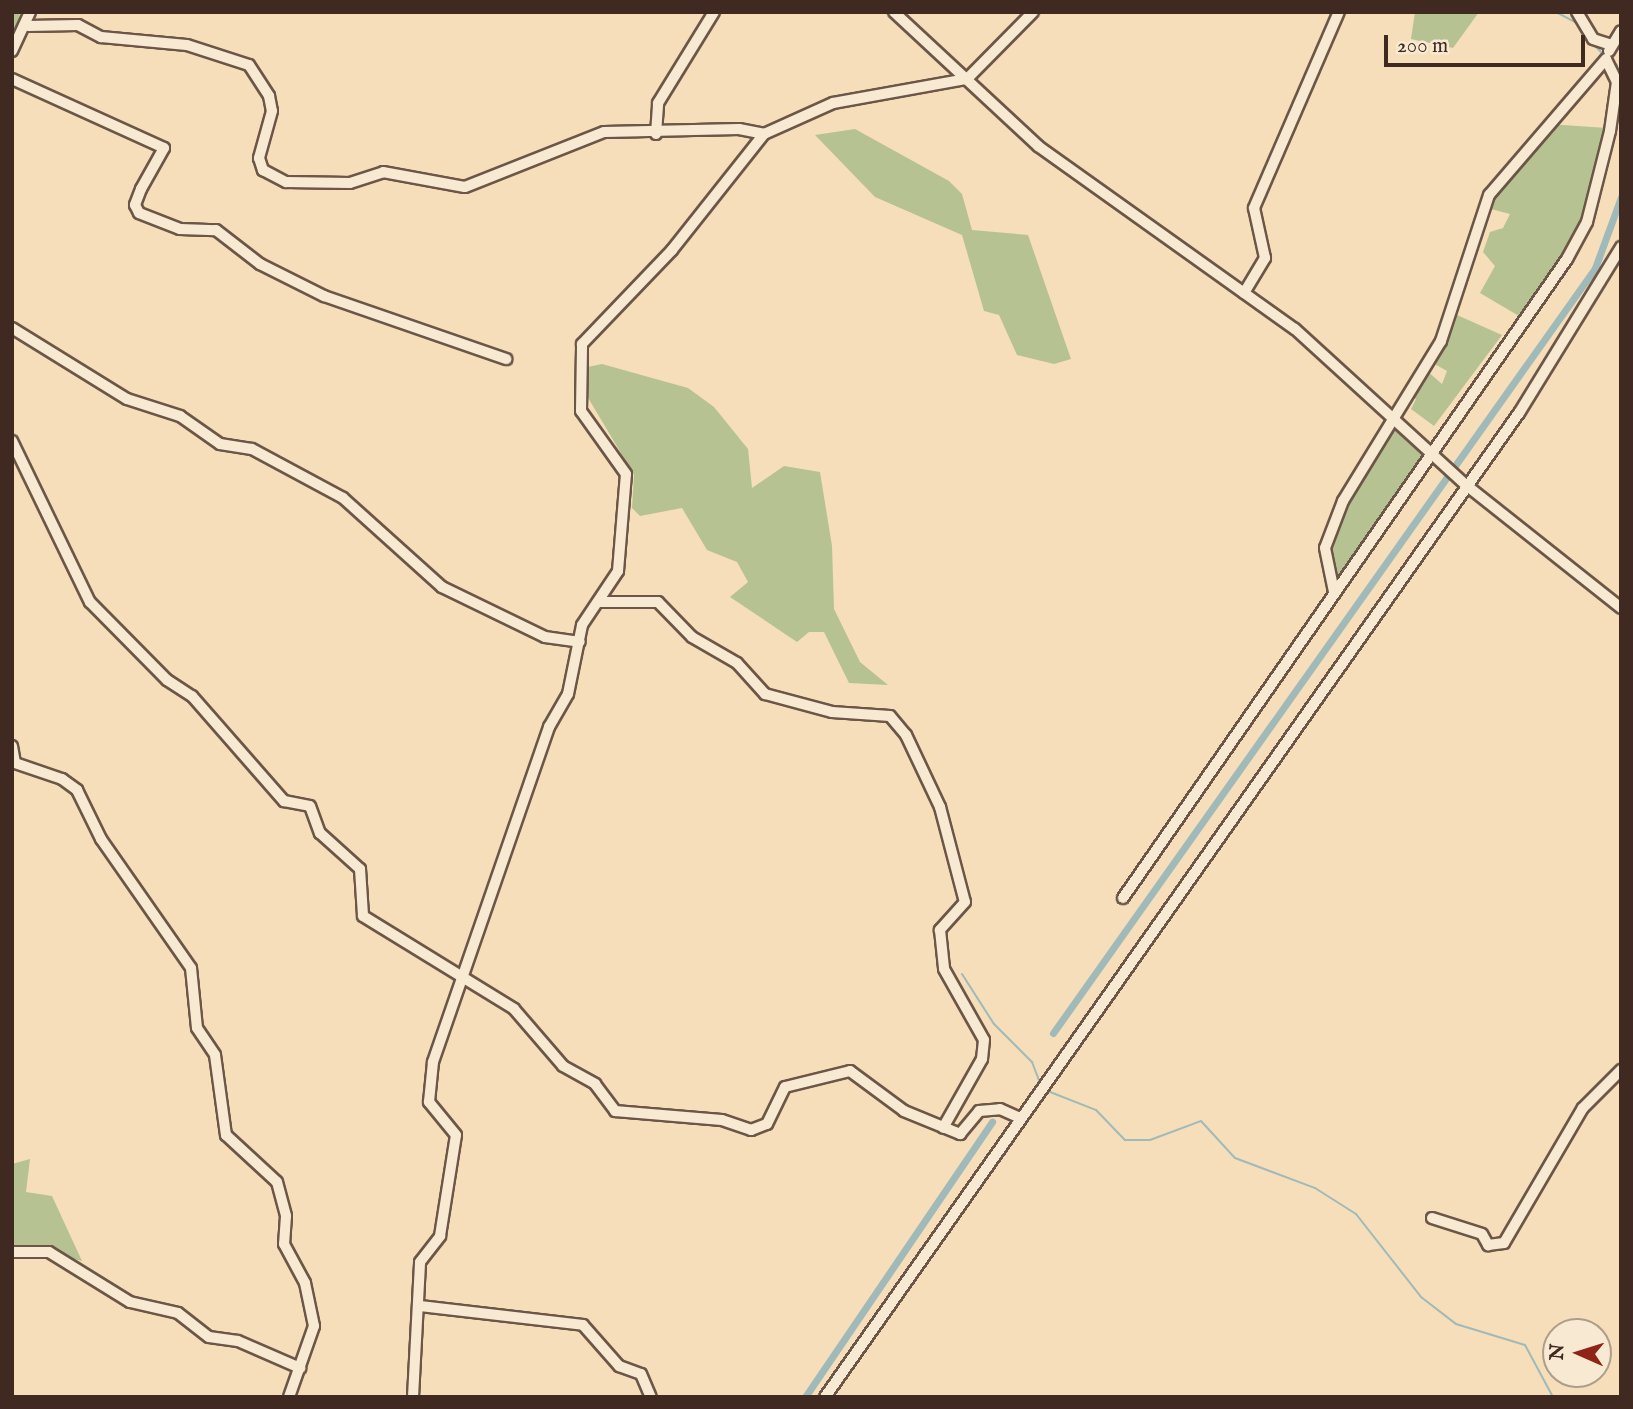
<!DOCTYPE html>
<style>
body{margin:0}
#map{position:relative;width:1633px;height:1409px;overflow:hidden;background:#f5deb9;font-family:"IM FELL English",serif}
div>[style]{position:absolute}
.green>*{inset:0;background:#b7c292}
.stream>*{height:2px;margin:-1px;padding:0 1px;transform-origin:1px;border-radius:1px;background:#a0bab9}
.canal>*{height:7px;margin:-3.5px;padding:0 3.5px;transform-origin:3.5px;border-radius:3.5px;background:#a0bab9}
.roads{filter:drop-shadow(2px 0 #6c5647) drop-shadow(-2px 0 #6c5647) drop-shadow(0 2px #6c5647) drop-shadow(0 -2px #6c5647)}
.minor>*{height:10px;margin:-5px;padding:0 5px;transform-origin:5px;border-radius:5px;background:#f8ead2}
span{translate:-50% -50%;white-space:nowrap;text-align:center;line-height:1.15;-webkit-text-stroke:5px #f8ead2;paint-order:stroke}
.frame{position:absolute;inset:0;border:14px solid #3f2921;pointer-events:none}
.north{position:absolute;left:1542px;top:1318px;width:70px;height:70px;box-sizing:border-box;background:#f8ead2;border:2px solid #ae9d8b;border-radius:50%;rotate:273deg;font-size:19px;font-weight:700;line-height:28px;text-align:center;color:#3f2921}
.north::after{content:'';display:block;margin:auto;width:24px;height:32px;background:#8f2418;clip-path:polygon(50% 0,100% 100%,50% 72%,0 100%)}
.scale{position:absolute;left:1384px;top:35px;width:201px;height:32px;box-sizing:border-box;border:4px solid #3f2921;border-top:0;padding-left:9px;font-size:21px;line-height:24px;white-space:nowrap;color:#3f2921;-webkit-text-stroke:5px #f8ead2;paint-order:stroke}
</style>
<div id="map">
<div class="green">
<i style="clip-path:polygon(12px 12px,20px 12px,12px 73px)"></i>
<i style="clip-path:polygon(1415px 12px,1479px 12px,1453px 48px,1411px 39px)"></i>
<i style="clip-path:polygon(1548px 124px,1607px 128px,1586px 212px,1555px 274px,1519px 316px,1480px 293px,1495px 266px,1483px 252px,1490px 232px,1503px 228px,1510px 214px,1487px 208px)"></i>
<i style="clip-path:polygon(855px 129px,949px 181px,962px 194px,972px 230px,1028px 235px,1071px 359px,1054px 364px,1017px 355px,999px 315px,984px 311px,962px 235px,875px 197px,815px 135px)"></i>
<i style="clip-path:polygon(1457px 315px,1502px 335px,1434px 426px,1411px 409px,1416px 399px,1409px 395px,1426px 370px,1442px 384px,1447px 371px,1431px 362px)"></i>
<i style="clip-path:polygon(602px 364px,688px 388px,714px 407px,748px 449px,752px 488px,784px 466px,820px 472px,832px 546px,834px 609px,860px 662px,888px 685px,849px 683px,824px 632px,809px 632px,797px 642px,730px 597px,748px 582px,737px 562px,707px 550px,682px 508px,640px 516px,632px 508px,634px 475px,584px 391px,583px 368px)"></i>
<i style="clip-path:polygon(1393px 421px,1427px 451px,1334px 587px,1327px 548px)"></i>
<i style="clip-path:polygon(30px 1159px,26px 1192px,52px 1196px,82px 1261px,12px 1245px,12px 1164px)"></i>
</div>
<div class="stream">
<i style="left:1556px;top:12px;width:27px;rotate:28deg"></i>
<i style="left:1586px;top:36px;width:25px;rotate:47deg"></i>
<i style="left:1611px;top:60px;width:8px;rotate:40deg"></i>
<i style="left:962px;top:974px;width:59px;rotate:57.4deg"></i>
<i style="left:994px;top:1024px;width:54px;rotate:45deg"></i>
<i style="left:1032px;top:1062px;width:22px;rotate:69deg"></i>
<i style="left:1045px;top:1090px;width:55px;rotate:21.4deg"></i>
<i style="left:1096px;top:1110px;width:42px;rotate:46deg"></i>
<i style="left:1125px;top:1140px;width:25px"></i>
<i style="left:1150px;top:1140px;width:54px;rotate:-20.4deg"></i>
<i style="left:1201px;top:1121px;width:50px;rotate:47.4deg"></i>
<i style="left:1235px;top:1158px;width:85px;rotate:20.6deg"></i>
<i style="left:1315px;top:1188px;width:49px;rotate:32.4deg"></i>
<i style="left:1356px;top:1214px;width:105px;rotate:51.9deg"></i>
<i style="left:1421px;top:1297px;width:44px;rotate:37.6deg"></i>
<i style="left:1456px;top:1324px;width:72px;rotate:16.9deg"></i>
<i style="left:1525px;top:1345px;width:59px;rotate:61.7deg"></i>
</div>
<div class="canal">
<i style="left:1053px;top:1033px;width:938px;rotate:-54.68deg"></i>
<i style="left:1595px;top:268px;width:76px;rotate:-69.9deg"></i>
<i style="left:805px;top:1397px;width:333px;rotate:-55.8deg"></i>
</div>
<div class="roads">
<div class="minor">
<i style="left:894px;top:12px;width:197px;rotate:42.9deg"></i>
<i style="left:1038px;top:146px;width:315px;rotate:35.5deg"></i>
<i style="left:1295px;top:329px;width:231px;rotate:42.4deg"></i>
<i style="left:1466px;top:485px;width:198px;rotate:38.4deg"></i>
<i style="left:1577px;top:12px;width:31px;rotate:59deg"></i>
<i style="left:1593px;top:39px;width:19px;rotate:18deg"></i>
<i style="left:28px;top:26px;width:50px;rotate:-1.1deg"></i>
<i style="left:78px;top:25px;width:26px;rotate:28deg"></i>
<i style="left:101px;top:37px;width:86px;rotate:5.3deg"></i>
<i style="left:187px;top:45px;width:65px;rotate:17.9deg"></i>
<i style="left:249px;top:65px;width:37px;rotate:57deg"></i>
<i style="left:269px;top:96px;width:15px;rotate:79deg"></i>
<i style="left:272px;top:111px;width:49px;rotate:105.5deg"></i>
<i style="left:259px;top:158px;width:13px;rotate:72deg"></i>
<i style="left:263px;top:170px;width:26px;rotate:28deg"></i>
<i style="left:286px;top:182px;width:64px;rotate:0.9deg"></i>
<i style="left:350px;top:183px;width:35px;rotate:-18deg"></i>
<i style="left:383px;top:172px;width:83px;rotate:10.4deg"></i>
<i style="left:465px;top:187px;width:149px;rotate:-21.6deg"></i>
<i style="left:604px;top:132px;width:135px;rotate:-1.3deg"></i>
<i style="left:739px;top:129px;width:25px;rotate:11deg"></i>
<i style="left:12px;top:51px;width:43px;rotate:-65.2deg"></i>
<i style="left:1609px;top:51px;width:23px;rotate:-59deg"></i>
<i style="left:12px;top:79px;width:167px;rotate:24.4deg"></i>
<i style="left:164px;top:148px;width:47px;rotate:119.3deg"></i>
<i style="left:141px;top:189px;width:17px;rotate:111deg"></i>
<i style="left:135px;top:205px;width:9px;rotate:63deg"></i>
<i style="left:139px;top:213px;width:44px;rotate:21.3deg"></i>
<i style="left:180px;top:229px;width:36px;rotate:2deg"></i>
<i style="left:216px;top:230px;width:56px;rotate:37.7deg"></i>
<i style="left:260px;top:264px;width:72px;rotate:26.6deg"></i>
<i style="left:324px;top:296px;width:193px;rotate:19.1deg"></i>
<i style="left:656px;top:134px;width:31px;rotate:-86deg"></i>
<i style="left:658px;top:103px;width:107px;rotate:-58.4deg"></i>
<i style="left:1244px;top:293px;width:41px;rotate:-59deg"></i>
<i style="left:1265px;top:258px;width:51px;rotate:-102.4deg"></i>
<i style="left:1254px;top:208px;width:214px;rotate:-66.6deg"></i>
<i style="left:12px;top:328px;width:135px;rotate:31.7deg"></i>
<i style="left:127px;top:399px;width:56px;rotate:17.8deg"></i>
<i style="left:180px;top:416px;width:49px;rotate:35deg"></i>
<i style="left:220px;top:444px;width:32px;rotate:9deg"></i>
<i style="left:252px;top:449px;width:103px;rotate:28.3deg"></i>
<i style="left:343px;top:498px;width:133px;rotate:42deg"></i>
<i style="left:442px;top:587px;width:114px;rotate:25.9deg"></i>
<i style="left:545px;top:637px;width:35px;rotate:8deg"></i>
<i style="left:12px;top:441px;width:179px;rotate:64.2deg"></i>
<i style="left:90px;top:602px;width:110px;rotate:45.4deg"></i>
<i style="left:167px;top:680px;width:30px;rotate:33deg"></i>
<i style="left:192px;top:696px;width:140px;rotate:48.8deg"></i>
<i style="left:284px;top:801px;width:26px;rotate:11deg"></i>
<i style="left:310px;top:806px;width:29px;rotate:70deg"></i>
<i style="left:320px;top:833px;width:54px;rotate:42deg"></i>
<i style="left:360px;top:869px;width:47px;rotate:86.3deg"></i>
<i style="left:363px;top:916px;width:177px;rotate:31.6deg"></i>
<i style="left:514px;top:1009px;width:75px;rotate:49.3deg"></i>
<i style="left:563px;top:1066px;width:37px;rotate:29deg"></i>
<i style="left:595px;top:1084px;width:34px;rotate:53deg"></i>
<i style="left:615px;top:1111px;width:107px;rotate:4.8deg"></i>
<i style="left:722px;top:1120px;width:31px;rotate:19deg"></i>
<i style="left:751px;top:1130px;width:17px;rotate:-21deg"></i>
<i style="left:767px;top:1124px;width:41px;rotate:-64.1deg"></i>
<i style="left:785px;top:1087px;width:67px;rotate:-13.8deg"></i>
<i style="left:850px;top:1071px;width:67px;rotate:36.5deg"></i>
<i style="left:904px;top:1111px;width:61px;rotate:22.3deg"></i>
<i style="left:960px;top:1134px;width:30px;rotate:-50deg"></i>
<i style="left:979px;top:1111px;width:21px;rotate:-5deg"></i>
<i style="left:1000px;top:1109px;width:22px;rotate:24deg"></i>
<i style="left:598px;top:602px;width:60px"></i>
<i style="left:658px;top:602px;width:49px;rotate:45.8deg"></i>
<i style="left:692px;top:637px;width:52px;rotate:30deg"></i>
<i style="left:737px;top:663px;width:42px;rotate:47.9deg"></i>
<i style="left:765px;top:694px;width:69px;rotate:15deg"></i>
<i style="left:832px;top:712px;width:58px;rotate:3.9deg"></i>
<i style="left:890px;top:716px;width:25px;rotate:50deg"></i>
<i style="left:906px;top:735px;width:80px;rotate:64.7deg"></i>
<i style="left:940px;top:807px;width:98px;rotate:75.3deg"></i>
<i style="left:965px;top:902px;width:38px;rotate:132deg"></i>
<i style="left:940px;top:930px;width:39px;rotate:84deg"></i>
<i style="left:944px;top:969px;width:81px;rotate:60.6deg"></i>
<i style="left:984px;top:1040px;width:19px;rotate:96deg"></i>
<i style="left:982px;top:1059px;width:79px;rotate:119.5deg"></i>
<i style="left:12px;top:746px;width:17px;rotate:80deg"></i>
<i style="left:15px;top:763px;width:50px;rotate:18.8deg"></i>
<i style="left:62px;top:779px;width:19px;rotate:36deg"></i>
<i style="left:77px;top:790px;width:55px;rotate:63.9deg"></i>
<i style="left:101px;top:839px;width:157px;rotate:55.1deg"></i>
<i style="left:191px;top:968px;width:60px;rotate:84.3deg"></i>
<i style="left:197px;top:1028px;width:32px;rotate:56deg"></i>
<i style="left:215px;top:1055px;width:81px;rotate:82.2deg"></i>
<i style="left:226px;top:1135px;width:69px;rotate:42.7deg"></i>
<i style="left:277px;top:1182px;width:35px;rotate:75deg"></i>
<i style="left:286px;top:1216px;width:28px;rotate:94deg"></i>
<i style="left:284px;top:1244px;width:44px;rotate:61.7deg"></i>
<i style="left:305px;top:1283px;width:44px;rotate:78.2deg"></i>
<i style="left:314px;top:1326px;width:75px;rotate:109.4deg"></i>
<i style="left:1123px;top:898px;width:778px;rotate:-55.21deg"></i>
<i style="left:1567px;top:259px;width:42px;rotate:-61.6deg"></i>
<i style="left:1587px;top:222px;width:94px;rotate:-75.8deg"></i>
<i style="left:1610px;top:131px;width:49px;rotate:-81.9deg"></i>
<i style="left:1617px;top:82px;width:25px;rotate:-116deg"></i>
<i style="left:1606px;top:59px;width:179px;rotate:130.7deg"></i>
<i style="left:1489px;top:195px;width:154px;rotate:108.2deg"></i>
<i style="left:1441px;top:341px;width:188px;rotate:121.5deg"></i>
<i style="left:1343px;top:501px;width:50px;rotate:111deg"></i>
<i style="left:1325px;top:548px;width:45px;rotate:78.4deg"></i>
<i style="left:1432px;top:1218px;width:52px;rotate:17.7deg"></i>
<i style="left:1482px;top:1234px;width:13px;rotate:61deg"></i>
<i style="left:1488px;top:1245px;width:16px;rotate:-7deg"></i>
<i style="left:1504px;top:1243px;width:156px;rotate:-59.7deg"></i>
<i style="left:1583px;top:1108px;width:54px;rotate:-45deg"></i>
<i style="left:12px;top:1252px;width:37px"></i>
<i style="left:49px;top:1252px;width:95px;rotate:31.7deg"></i>
<i style="left:130px;top:1302px;width:49px;rotate:12.9deg"></i>
<i style="left:178px;top:1313px;width:39px;rotate:38deg"></i>
<i style="left:209px;top:1337px;width:29px;rotate:8deg"></i>
<i style="left:238px;top:1341px;width:68px;rotate:23.5deg"></i>
<i style="left:420px;top:1306px;width:164px;rotate:6.6deg"></i>
<i style="left:583px;top:1325px;width:55px;rotate:48.7deg"></i>
<i style="left:619px;top:1366px;width:23px;rotate:20deg"></i>
<i style="left:641px;top:1374px;width:25px;rotate:67deg"></i>
<i style="left:413px;top:1397px;width:135px;rotate:-87deg"></i>
<i style="left:420px;top:1262px;width:33px;rotate:-52deg"></i>
<i style="left:440px;top:1236px;width:102px;rotate:-81deg"></i>
<i style="left:456px;top:1135px;width:43px;rotate:-129.3deg"></i>
<i style="left:429px;top:1102px;width:40px;rotate:-84.3deg"></i>
<i style="left:433px;top:1062px;width:355px;rotate:-70.9deg"></i>
<i style="left:549px;top:727px;width:38px;rotate:-60deg"></i>
<i style="left:568px;top:694px;width:70px;rotate:-78.5deg"></i>
<i style="left:582px;top:625px;width:65px;rotate:-56.3deg"></i>
<i style="left:618px;top:571px;width:97px;rotate:-85.3deg"></i>
<i style="left:626px;top:474px;width:77px;rotate:-125.5deg"></i>
<i style="left:581px;top:411px;width:67px;rotate:-89.1deg"></i>
<i style="left:582px;top:344px;width:130px;rotate:-46.2deg"></i>
<i style="left:672px;top:250px;width:148px;rotate:-51.6deg"></i>
<i style="left:764px;top:134px;width:76px;rotate:-24.2deg"></i>
<i style="left:833px;top:103px;width:136px;rotate:-10.2deg"></i>
<i style="left:967px;top:79px;width:94px;rotate:-45.4deg"></i>
<i style="left:825px;top:1397px;width:1204px;rotate:-54.81deg"></i>
<i style="left:1519px;top:413px;width:195px;rotate:-58.4deg"></i>
</div>
</div>
<div class="frame"></div>
<div class="north">N</div>
<div class="scale">200 m</div>
</div>
